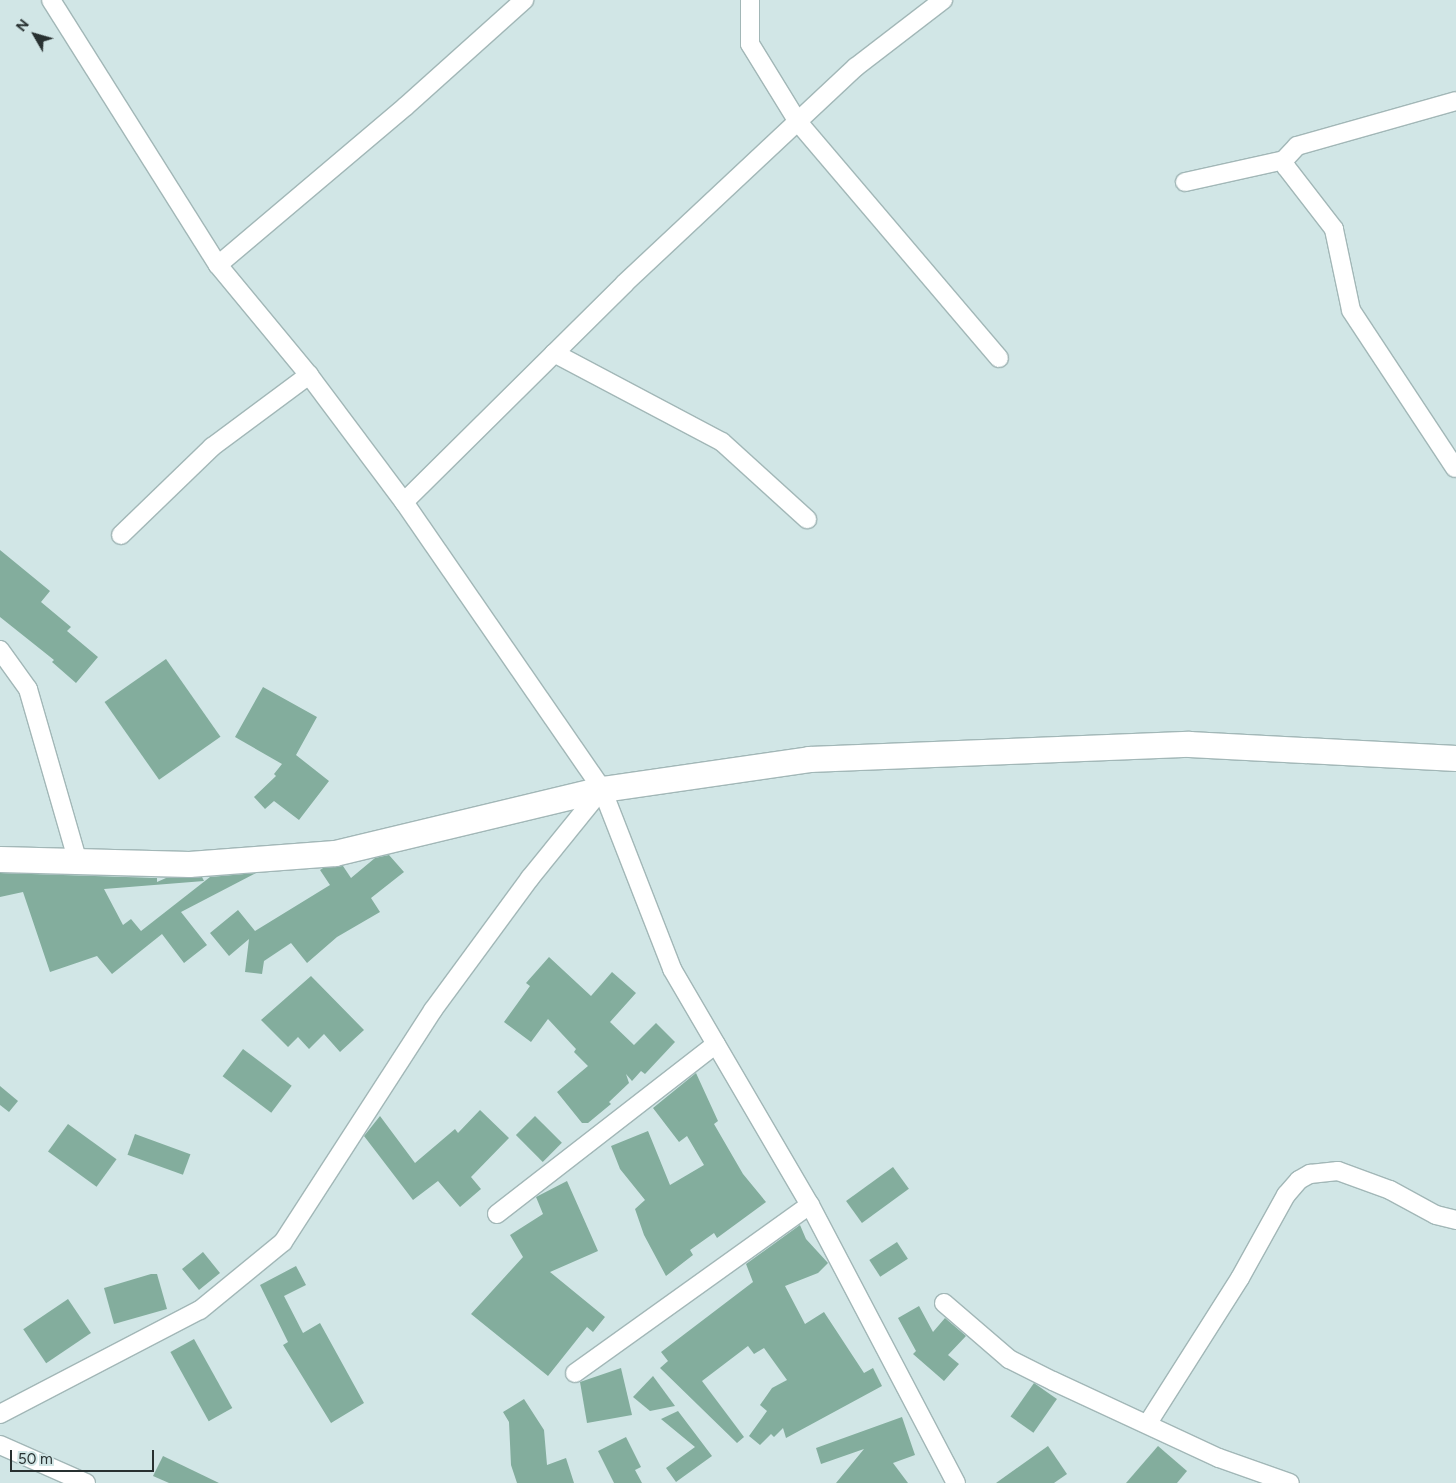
<!DOCTYPE html>
<style>
body{margin:0}
#map{position:relative;width:1456px;height:1483px;overflow:hidden;background:#d1e6e6;font-family:Figtree,sans-serif}
div>[style]{position:absolute}
.building>*{inset:0;background:#83ad9d;transform-origin:0 0}
.roads{filter:drop-shadow(1px 0 #a2b7b7) drop-shadow(-1px 0 #a2b7b7) drop-shadow(0 1px #a2b7b7) drop-shadow(0 -1px #a2b7b7)}
.street>*{height:18px;margin:-9px;padding:0 9px;transform-origin:9px;border-radius:9px;background:#fff}
.secondary>*{height:25px;margin:-12.5px;padding:0 12.5px;transform-origin:12.5px;border-radius:12.5px;background:#fff}
span{translate:-50% -50%;white-space:nowrap;text-align:center;line-height:1.15;-webkit-text-stroke:4.5px #d1e6e6;paint-order:stroke}
.north{position:absolute;left:10px;top:10px;width:50px;height:50px;-webkit-text-stroke:4px #d1e6e6;paint-order:stroke;rotate:308deg;font-size:14px;font-weight:700;line-height:20px;text-align:center;color:#283131}
.north::after{content:'';display:block;margin:auto;width:18px;height:22px;background:#283131;clip-path:polygon(50% 0,100% 100%,50% 72%,0 100%)}
.scale{position:absolute;left:10px;top:1450px;width:144px;height:22px;box-sizing:border-box;border:2px solid #283131;border-top:0;padding-left:6px;font-size:15px;line-height:18px;white-space:nowrap;color:#283131;-webkit-text-stroke:4px #d1e6e6;paint-order:stroke}
</style>
<div id="map">
<div class="building">
<i style="clip-path:polygon(0 550px,50px 591px,41px 602px,71px 627px,67px 631px,98px 657px,76px 683px,52px 662px,54px 660px,0 617px)"></i>
<i style="left:166px;top:659px;width:95px;height:75px;rotate:55deg"></i>
<i style="clip-path:polygon(263px 687px,317px 717px,296px 755px,329px 781px,299px 820px,274px 801px,265px 809px,254px 797px,276px 776px,274px 774px,282px 764px,235px 737px)"></i>
<i style="clip-path:polygon(389px 855px,404px 872px,371px 898px,380px 912px,337px 937px,307px 963px,291px 943px,264px 961px,262px 974px,245px 972px,249px 939px,229px 956px,210px 933px,238px 910px,255px 931px,330px 885px,320px 870px,323px 868px,343px 866px,351px 878px,375px 858px)"></i>
<i style="clip-path:polygon(0 873px,157px 878px,157px 882px,166px 878px,202px 877px,204px 881px,104px 889px,123px 925px,131px 919px,141px 931px,210px 877px,256px 873px,181px 912px,207px 945px,184px 963px,162px 934px,112px 974px,97px 956px,50px 972px,23px 892px,0 897px)"></i>
<i style="clip-path:polygon(549px 957px,591px 996px,612px 972px,636px 993px,610px 1022px,634px 1045px,656px 1023px,675px 1042px,645px 1074px,641px 1071px,632px 1081px,626px 1074px,629px 1083px,609px 1102px,611px 1104px,588px 1123px,582px 1123px,557px 1092px,588px 1066px,574px 1052px,576px 1049px,548px 1019px,531px 1042px,504px 1022px,530px 986px,526px 983px)"></i>
<i style="clip-path:polygon(311px 976px,364px 1030px,340px 1052px,324px 1034px,309px 1049px,298px 1037px,288px 1047px,261px 1020px)"></i>
<i style="left:243px;top:1049px;width:61px;height:34px;rotate:37deg"></i>
<i style="clip-path:polygon(696px 1073px,718px 1121px,714px 1124px,743px 1174px,766px 1202px,717px 1238px,714px 1233px,690px 1250px,693px 1255px,666px 1276px,644px 1235px,635px 1209px,645px 1200px,620px 1169px,611px 1146px,648px 1131px,670px 1185px,704px 1165px,687px 1136px,679px 1142px,653px 1108px)"></i>
<i style="clip-path:polygon(0 1086px,18px 1101px,9px 1112px,0 1105px)"></i>
<i style="clip-path:polygon(480px 1110px,509px 1138px,471px 1177px,481px 1189px,460px 1207px,438px 1181px,413px 1200px,364px 1136px,380px 1116px,415px 1163px,455px 1129px,458px 1133px)"></i>
<i style="left:535px;top:1116px;width:38px;height:27px;rotate:45deg"></i>
<i style="left:68px;top:1124px;width:60px;height:34px;rotate:36deg"></i>
<i style="left:135px;top:1134px;width:59px;height:22px;rotate:20deg"></i>
<i style="left:893px;top:1167px;width:27px;height:58px;rotate:54deg"></i>
<i style="clip-path:polygon(567px 1181px,598px 1251px,550px 1272px,605px 1317px,593px 1332px,587px 1327px,548px 1376px,471px 1314px,523px 1257px,510px 1235px,543px 1214px,536px 1197px)"></i>
<i style="clip-path:polygon(800px 1225px,806px 1239px,828px 1263px,818px 1273px,785px 1286px,805px 1324px,824px 1312px,864px 1373px,873px 1368px,882px 1386px,786px 1438px,783px 1428px,774px 1437px,771px 1434px,760px 1445px,749px 1436px,767px 1411px,760px 1405px,772px 1388px,787px 1380px,764px 1348px,754px 1354px,748px 1346px,702px 1381px,744px 1437px,737px 1443px,660px 1368px,668px 1361px,661px 1352px,753px 1282px,746px 1264px)"></i>
<i style="left:897px;top:1242px;width:20px;height:33px;rotate:57deg"></i>
<i style="left:203px;top:1252px;width:27px;height:27px;rotate:51deg"></i>
<i style="clip-path:polygon(296px 1266px,306px 1285px,284px 1296px,303px 1333px,320px 1323px,364px 1403px,331px 1423px,283px 1345px,288px 1342px,260px 1285px)"></i>
<i style="clip-path:polygon(151px 1274px,157px 1274px,167px 1309px,114px 1324px,104px 1288px)"></i>
<i style="left:68px;top:1299px;width:41px;height:54px;rotate:56deg"></i>
<i style="clip-path:polygon(919px 1306px,933px 1332px,945px 1318px,966px 1336px,948px 1355px,959px 1364px,944px 1381px,913px 1354px,916px 1351px,898px 1318px)"></i>
<i style="left:194px;top:1339px;width:79px;height:27px;rotate:61deg"></i>
<i style="clip-path:polygon(621px 1368px,632px 1415px,587px 1423px,580px 1382px)"></i>
<i style="clip-path:polygon(653px 1376px,675px 1406px,650px 1411px,633px 1397px)"></i>
<i style="left:1034px;top:1383px;width:28px;height:41px;rotate:35deg"></i>
<i style="clip-path:polygon(524px 1399px,544px 1430px,547px 1465px,566px 1458px,574px 1483px,517px 1483px,511px 1465px,509px 1422px,503px 1412px)"></i>
<i style="clip-path:polygon(678px 1411px,712px 1456px,676px 1482px,666px 1468px,695px 1447px,661px 1419px)"></i>
<i style="clip-path:polygon(902px 1417px,915px 1455px,893px 1463px,908px 1483px,836px 1483px,864px 1449px,821px 1464px,816px 1448px)"></i>
<i style="clip-path:polygon(626px 1437px,641px 1467px,635px 1470px,642px 1483px,614px 1483px,598px 1451px)"></i>
<i style="clip-path:polygon(1048px 1446px,1067px 1474px,1054px 1483px,996px 1483px)"></i>
<i style="clip-path:polygon(1158px 1446px,1187px 1471px,1177px 1483px,1126px 1483px)"></i>
<i style="clip-path:polygon(163px 1456px,219px 1483px,169px 1483px,153px 1476px)"></i>
</div>
<div class="roads">
<div class="street">
<i style="left:51px;top:0;width:313px;rotate:57.8deg"></i>
<i style="left:218px;top:265px;width:143px;rotate:50.4deg"></i>
<i style="left:309px;top:375px;width:159px;rotate:53.2deg"></i>
<i style="left:404px;top:502px;width:349px;rotate:55.4deg"></i>
<i style="left:602px;top:789px;width:193px;rotate:68.7deg"></i>
<i style="left:672px;top:969px;width:273px;rotate:59.7deg"></i>
<i style="left:810px;top:1205px;width:314px;rotate:62.3deg"></i>
<i style="left:750px;top:0;width:44px;rotate:90deg"></i>
<i style="left:750px;top:44px;width:92px;rotate:58.4deg"></i>
<i style="left:798px;top:122px;width:310px;rotate:49.6deg"></i>
<i style="left:1185px;top:182px;width:101px;rotate:-12.5deg"></i>
<i style="left:218px;top:265px;width:246px;rotate:-40.2deg"></i>
<i style="left:406px;top:106px;width:159px;rotate:-41.9deg"></i>
<i style="left:554px;top:353px;width:190px;rotate:27.9deg"></i>
<i style="left:722px;top:442px;width:115px;rotate:42.2deg"></i>
<i style="left:1455px;top:468px;width:189px;rotate:-123.4deg"></i>
<i style="left:1351px;top:310px;width:83px;rotate:-101.9deg"></i>
<i style="left:1334px;top:229px;width:78px;rotate:-127.7deg"></i>
<i style="left:1286px;top:167px;width:7px;rotate:-106deg"></i>
<i style="left:1284px;top:160px;width:19px;rotate:-47deg"></i>
<i style="left:1297px;top:146px;width:165px;rotate:-15.8deg"></i>
<i style="left:404px;top:502px;width:311px;rotate:-44.7deg"></i>
<i style="left:625px;top:283px;width:316px;rotate:-43.1deg"></i>
<i style="left:856px;top:67px;width:110px;rotate:-37.6deg"></i>
<i style="left:121px;top:535px;width:127px;rotate:-44deg"></i>
<i style="left:212px;top:447px;width:121px;rotate:-36.6deg"></i>
<i style="left:0;top:650px;width:48px;rotate:54.3deg"></i>
<i style="left:28px;top:689px;width:180px;rotate:73.9deg"></i>
<i style="left:497px;top:1214px;width:277px;rotate:-37.8deg"></i>
<i style="left:944px;top:1303px;width:86px;rotate:40.7deg"></i>
<i style="left:1009px;top:1359px;width:49px;rotate:26.6deg"></i>
<i style="left:1053px;top:1381px;width:183px;rotate:24.9deg"></i>
<i style="left:1219px;top:1458px;width:75px;rotate:19.4deg"></i>
<i style="left:575px;top:1373px;width:289px;rotate:-35.6deg"></i>
<i style="left:0;top:1414px;width:225px;rotate:-27.5deg"></i>
<i style="left:200px;top:1310px;width:107px;rotate:-39.3deg"></i>
<i style="left:283px;top:1242px;width:276px;rotate:-57.1deg"></i>
<i style="left:433px;top:1010px;width:164px;rotate:-53.7deg"></i>
<i style="left:530px;top:878px;width:114px;rotate:-51deg"></i>
<i style="left:1148px;top:1423px;width:172px;rotate:-57.6deg"></i>
<i style="left:1240px;top:1278px;width:95px;rotate:-61deg"></i>
<i style="left:1286px;top:1195px;width:20px;rotate:-49deg"></i>
<i style="left:1299px;top:1180px;width:13px;rotate:-29deg"></i>
<i style="left:1310px;top:1174px;width:28px;rotate:-6deg"></i>
<i style="left:1338px;top:1171px;width:55px;rotate:20.1deg"></i>
<i style="left:1390px;top:1190px;width:52px;rotate:28.5deg"></i>
<i style="left:1436px;top:1215px;width:21px;rotate:14deg"></i>
<i style="left:0;top:1445px;width:94px;rotate:23.8deg"></i>
</div>
<div class="secondary">
<i style="left:0;top:859px;width:189px;rotate:1.5deg"></i>
<i style="left:189px;top:864px;width:146px;rotate:-4.3deg"></i>
<i style="left:335px;top:853px;width:275px;rotate:-13.5deg"></i>
<i style="left:602px;top:789px;width:209px;rotate:-8.2deg"></i>
<i style="left:809px;top:759px;width:380px;rotate:-2.3deg"></i>
<i style="left:1189px;top:744px;width:267px;rotate:3deg"></i>
</div>
</div>
<div class="north">N</div>
<div class="scale">50 m</div>
</div>
